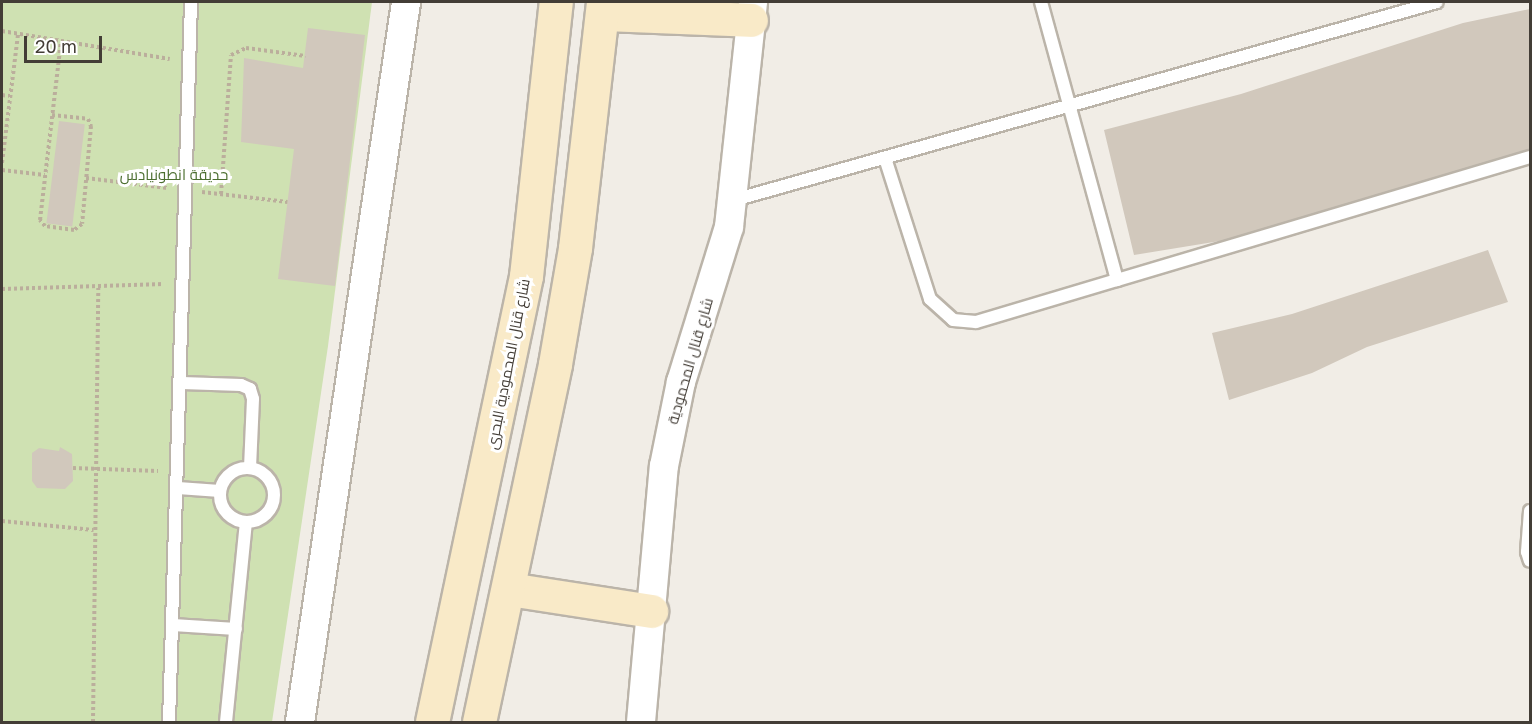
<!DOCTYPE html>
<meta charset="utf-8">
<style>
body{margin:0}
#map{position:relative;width:1532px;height:724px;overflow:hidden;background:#f1ede6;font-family:"Golos Text",Cairo,sans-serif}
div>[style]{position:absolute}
.green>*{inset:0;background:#cfe1b2}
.building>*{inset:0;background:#d1c8bc;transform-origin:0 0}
.path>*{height:4px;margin-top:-2px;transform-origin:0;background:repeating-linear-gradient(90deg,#bbae9c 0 3px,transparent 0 6px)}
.roads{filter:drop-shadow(2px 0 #bbb4a9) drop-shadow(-2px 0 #bbb4a9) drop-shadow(0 2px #bbb4a9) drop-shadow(0 -2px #bbb4a9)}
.service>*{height:12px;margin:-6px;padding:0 6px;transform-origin:6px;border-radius:6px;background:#fff}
.service>.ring{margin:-6px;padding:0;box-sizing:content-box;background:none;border:12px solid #fff;border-radius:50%}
.tertiary>*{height:28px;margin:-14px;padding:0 14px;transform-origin:14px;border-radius:14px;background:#fff}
.secondary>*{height:33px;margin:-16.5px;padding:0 16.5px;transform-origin:16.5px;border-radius:16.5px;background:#f9eac8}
span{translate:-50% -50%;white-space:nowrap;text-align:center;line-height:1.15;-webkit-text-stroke:6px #fff;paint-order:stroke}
.park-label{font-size:15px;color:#4b6e2f}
.street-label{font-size:15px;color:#433d36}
.frame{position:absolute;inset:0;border:3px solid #433d36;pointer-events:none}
.scale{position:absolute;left:24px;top:36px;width:78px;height:27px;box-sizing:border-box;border:3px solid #433d36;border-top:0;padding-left:8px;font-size:18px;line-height:21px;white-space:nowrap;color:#433d36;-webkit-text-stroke:4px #fff;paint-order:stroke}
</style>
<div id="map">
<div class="green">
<i style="clip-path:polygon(2px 2px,372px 2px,328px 346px,272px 722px,2px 722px)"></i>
</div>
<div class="building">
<i style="clip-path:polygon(1530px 9px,1530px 157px,1282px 231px,1134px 255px,1104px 130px,1241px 94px,1463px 23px)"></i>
<i style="clip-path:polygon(308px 28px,365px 35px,335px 286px,278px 279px,294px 149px,241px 142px,244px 58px,303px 68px)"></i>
<i style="left:59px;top:121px;width:26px;height:103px;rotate:7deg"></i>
<i style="clip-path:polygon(1488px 250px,1508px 302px,1367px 347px,1312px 373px,1229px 400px,1212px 333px,1292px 314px)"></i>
<i style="clip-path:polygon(60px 447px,72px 454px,73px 481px,65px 489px,37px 488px,32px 481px,32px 453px,39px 448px,59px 451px)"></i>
</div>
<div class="path">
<i style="left:2px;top:31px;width:170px;rotate:9.5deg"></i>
<i style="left:2px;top:95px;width:7px;rotate:8deg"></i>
<i style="left:52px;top:115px;width:36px;rotate:6deg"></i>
<i style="left:88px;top:119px;width:8px;rotate:67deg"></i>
<i style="left:91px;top:126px;width:98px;rotate:95.2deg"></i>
<i style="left:82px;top:224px;width:10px;rotate:143deg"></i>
<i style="left:74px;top:230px;width:29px;rotate:-172deg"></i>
<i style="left:45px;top:226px;width:8px;rotate:-130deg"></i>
<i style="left:40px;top:220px;width:180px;rotate:-83.3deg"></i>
<i style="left:2px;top:163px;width:130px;rotate:-82.9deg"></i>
<i style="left:2px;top:170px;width:43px;rotate:6.6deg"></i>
<i style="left:86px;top:178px;width:82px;rotate:7deg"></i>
<i style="left:202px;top:192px;width:86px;rotate:6.7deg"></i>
<i style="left:221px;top:194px;width:139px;rotate:-85.9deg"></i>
<i style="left:231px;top:55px;width:17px;rotate:-25deg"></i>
<i style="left:246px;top:48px;width:60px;rotate:7.7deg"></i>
<i style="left:2px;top:289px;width:162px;rotate:-1.8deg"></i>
<i style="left:73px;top:468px;width:85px;rotate:2deg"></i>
<i style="left:2px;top:521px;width:92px;rotate:5.6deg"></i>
<i style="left:93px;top:722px;width:434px;rotate:-89.3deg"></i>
</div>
<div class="roads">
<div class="service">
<i style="left:1041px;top:2px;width:288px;rotate:74.7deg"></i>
<i style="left:1117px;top:280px;width:431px;rotate:-16.6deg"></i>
<i style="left:885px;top:158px;width:148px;rotate:72.3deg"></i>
<i style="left:930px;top:299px;width:31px;rotate:42deg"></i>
<i style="left:953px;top:320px;width:23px;rotate:5deg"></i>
<i style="left:976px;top:322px;width:147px;rotate:-16.6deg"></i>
<i style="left:734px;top:200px;width:730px;rotate:-15.73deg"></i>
<i style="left:182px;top:383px;width:59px;rotate:1.9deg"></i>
<i style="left:241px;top:385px;width:10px;rotate:24deg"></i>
<i style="left:250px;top:389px;width:10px;rotate:73deg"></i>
<i style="left:253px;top:399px;width:68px;rotate:92.5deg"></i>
<i class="ring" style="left:220px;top:468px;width:42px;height:42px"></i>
<i style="left:178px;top:488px;width:42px;rotate:4.1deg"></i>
<i style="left:1530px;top:511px;width:41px;rotate:94.2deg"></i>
<i style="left:1527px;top:552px;width:9px;rotate:72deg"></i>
<i style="left:173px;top:625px;width:63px;rotate:3.6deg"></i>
<i style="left:169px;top:722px;width:720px;rotate:-88.25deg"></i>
<i style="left:226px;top:722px;width:201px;rotate:-84.3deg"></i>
</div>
<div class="tertiary">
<i style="left:300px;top:722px;width:728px;rotate:-81.62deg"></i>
<i style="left:641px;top:722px;width:257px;rotate:-84.9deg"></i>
<i style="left:664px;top:466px;width:86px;rotate:-78.6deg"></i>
<i style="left:681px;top:382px;width:162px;rotate:-72.8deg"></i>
<i style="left:729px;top:227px;width:226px;rotate:-83.9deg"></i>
</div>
<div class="secondary">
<i style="left:603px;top:14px;width:148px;rotate:2.3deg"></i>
<i style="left:509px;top:589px;width:144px;rotate:8.8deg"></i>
<i style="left:432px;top:722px;width:456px;rotate:-78.1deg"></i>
<i style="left:526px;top:276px;width:276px;rotate:-83.8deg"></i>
<i style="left:479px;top:722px;width:366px;rotate:-78deg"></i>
<i style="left:555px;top:364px;width:118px;rotate:-80.2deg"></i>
<i style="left:575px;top:248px;width:248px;rotate:-83.5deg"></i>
</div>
</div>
<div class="park-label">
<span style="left:174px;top:175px">حديقة انطونيادس</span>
</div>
<div class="street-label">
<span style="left:690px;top:361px;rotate:-74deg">شارع قنال المحمودية</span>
<span style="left:508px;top:364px;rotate:-79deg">شارع قنال المحمودية البحرى</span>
</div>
<div class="frame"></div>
<div class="scale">20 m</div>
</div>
